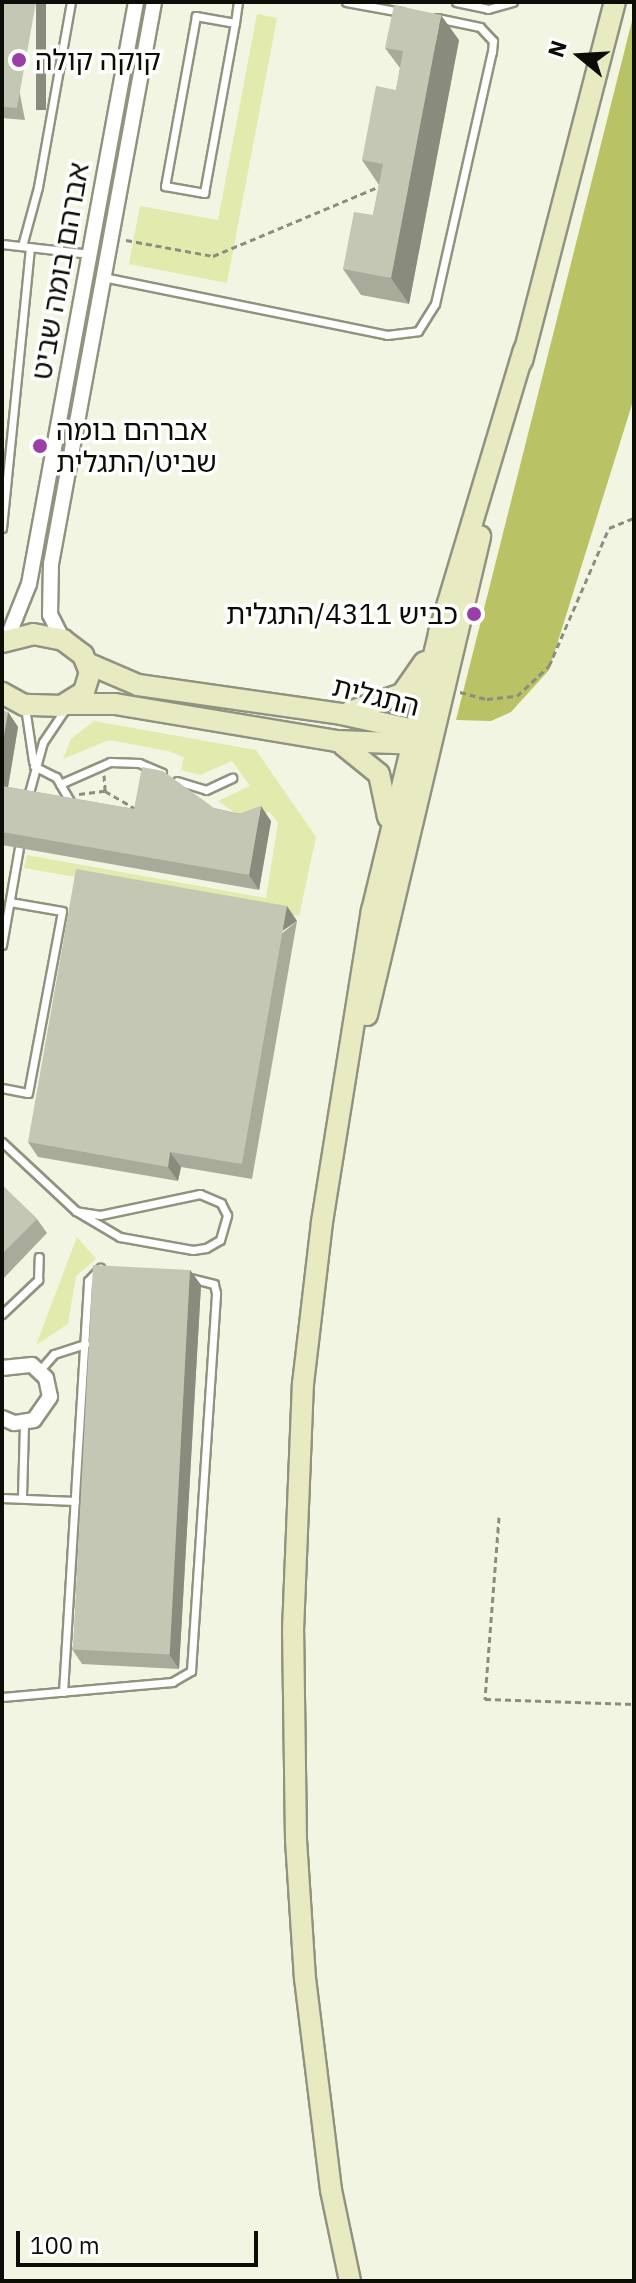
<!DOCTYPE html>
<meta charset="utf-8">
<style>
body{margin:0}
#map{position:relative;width:636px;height:2283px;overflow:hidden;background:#f2f5e1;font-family:"IBM Plex Sans","Noto Sans Hebrew",sans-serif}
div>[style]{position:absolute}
.green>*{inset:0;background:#e3eaae}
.forest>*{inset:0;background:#b9c264}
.path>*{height:3px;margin-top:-1.5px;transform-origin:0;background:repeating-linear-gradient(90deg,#8b8d7f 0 6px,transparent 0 10px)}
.roads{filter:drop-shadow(2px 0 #919381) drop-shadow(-2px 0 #919381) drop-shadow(0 2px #919381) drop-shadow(0 -2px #919381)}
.lane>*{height:7px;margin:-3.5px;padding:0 3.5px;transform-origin:3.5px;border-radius:3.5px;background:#fff}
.street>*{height:14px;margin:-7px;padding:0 7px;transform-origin:7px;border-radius:7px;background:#fff}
.secondary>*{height:20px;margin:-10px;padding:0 10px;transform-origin:10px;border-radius:10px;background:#e8ebc1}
.wall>*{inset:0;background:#a9ab9a}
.shaded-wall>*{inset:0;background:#898b7d;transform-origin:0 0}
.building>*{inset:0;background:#c4c7b3;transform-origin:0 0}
.dots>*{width:22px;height:22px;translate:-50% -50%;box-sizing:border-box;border:4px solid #fff;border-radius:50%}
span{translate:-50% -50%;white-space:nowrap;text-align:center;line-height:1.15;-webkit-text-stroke:7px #fff;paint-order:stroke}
.poi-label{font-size:28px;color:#0c0d07}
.left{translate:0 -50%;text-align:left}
.right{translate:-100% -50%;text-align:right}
.street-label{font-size:28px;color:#0c0d07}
.frame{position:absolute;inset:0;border:4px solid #0c0d07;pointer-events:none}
.north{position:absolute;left:540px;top:16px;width:80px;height:80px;-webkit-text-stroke:6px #fff;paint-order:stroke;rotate:288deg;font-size:22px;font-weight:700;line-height:32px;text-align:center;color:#0c0d07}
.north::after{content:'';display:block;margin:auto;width:28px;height:36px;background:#0c0d07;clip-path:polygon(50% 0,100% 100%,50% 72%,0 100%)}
.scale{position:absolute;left:16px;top:2231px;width:242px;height:36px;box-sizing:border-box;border:4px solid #0c0d07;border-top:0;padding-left:10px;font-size:24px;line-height:28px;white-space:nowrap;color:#0c0d07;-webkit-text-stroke:6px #fff;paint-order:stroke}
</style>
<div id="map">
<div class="green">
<i style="clip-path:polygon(257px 14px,277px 18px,227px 283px,129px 264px,140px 206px,218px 220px)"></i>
<i style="clip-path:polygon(94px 721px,256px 750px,316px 837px,299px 916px,24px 868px,27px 855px,266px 898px,278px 823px,270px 812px,244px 819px,218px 801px,250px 786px,232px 761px,200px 775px,181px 770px,184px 757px,168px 751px,109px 740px,63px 759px,71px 739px)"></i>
<i style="clip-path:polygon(77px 1237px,96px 1259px,76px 1276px,68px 1324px,36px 1345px)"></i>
</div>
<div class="forest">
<i style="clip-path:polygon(634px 13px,634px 398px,549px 670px,511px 712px,491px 721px,456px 720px)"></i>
</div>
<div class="path">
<i style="left:126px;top:240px;width:88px;rotate:10.4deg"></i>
<i style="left:213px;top:256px;width:181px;rotate:-22.7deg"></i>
<i style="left:460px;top:692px;width:28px;rotate:15deg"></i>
<i style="left:487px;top:699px;width:30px;rotate:-6deg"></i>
<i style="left:517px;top:696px;width:44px;rotate:-43.2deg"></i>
<i style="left:549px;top:666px;width:150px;rotate:-66.5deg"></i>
<i style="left:609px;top:528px;width:27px;rotate:-22deg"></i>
<i style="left:104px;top:775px;width:16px;rotate:86deg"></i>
<i style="left:79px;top:794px;width:26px;rotate:-7deg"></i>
<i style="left:105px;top:791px;width:38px;rotate:30deg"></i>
<i style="left:499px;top:1517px;width:183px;rotate:94.4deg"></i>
<i style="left:485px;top:1699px;width:149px;rotate:1.9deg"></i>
</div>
<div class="roads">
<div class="lane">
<i style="left:346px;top:2px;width:56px;rotate:10.3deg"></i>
<i style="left:456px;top:2px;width:33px;rotate:12deg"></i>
<i style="left:488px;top:9px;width:26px;rotate:-16deg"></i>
<i style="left:235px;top:23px;width:40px;rotate:-170deg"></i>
<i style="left:196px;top:16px;width:173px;rotate:100.3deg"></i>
<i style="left:165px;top:186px;width:40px;rotate:10deg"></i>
<i style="left:204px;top:193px;width:173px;rotate:-79.7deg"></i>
<i style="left:235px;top:23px;width:21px;rotate:-82deg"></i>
<i style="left:2px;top:244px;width:89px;rotate:6.5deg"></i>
<i style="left:22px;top:246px;width:61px;rotate:-74.8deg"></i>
<i style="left:38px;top:187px;width:188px;rotate:-79.9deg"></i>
<i style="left:103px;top:277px;width:290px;rotate:11.5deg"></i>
<i style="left:387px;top:335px;width:31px;rotate:-7deg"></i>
<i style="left:418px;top:331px;width:32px;rotate:-58deg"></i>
<i style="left:435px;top:304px;width:258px;rotate:-77.3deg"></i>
<i style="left:492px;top:52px;width:11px;rotate:-85deg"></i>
<i style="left:493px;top:41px;width:19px;rotate:-133deg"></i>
<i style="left:480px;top:27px;width:44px;rotate:-168.2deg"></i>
<i style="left:2px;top:528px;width:282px;rotate:-84.3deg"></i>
<i style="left:25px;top:707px;width:55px;rotate:81.6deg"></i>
<i style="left:34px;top:766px;width:25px;rotate:27deg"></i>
<i style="left:56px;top:777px;width:32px;rotate:60deg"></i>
<i style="left:177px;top:781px;width:30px;rotate:17deg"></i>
<i style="left:206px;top:790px;width:29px;rotate:-25deg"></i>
<i style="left:60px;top:784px;width:55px;rotate:-23.7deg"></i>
<i style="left:110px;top:762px;width:29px;rotate:2deg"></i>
<i style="left:139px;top:763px;width:25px;rotate:23deg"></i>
<i style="left:27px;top:800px;width:60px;rotate:-74.6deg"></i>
<i style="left:43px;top:742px;width:40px;rotate:-56deg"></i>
<i style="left:2px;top:945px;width:98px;rotate:-80.1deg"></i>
<i style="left:2px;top:1088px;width:26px;rotate:11deg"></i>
<i style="left:28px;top:1093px;width:185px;rotate:-79.4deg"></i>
<i style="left:62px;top:911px;width:53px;rotate:-170.2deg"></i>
<i style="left:2px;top:1142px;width:101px;rotate:43deg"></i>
<i style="left:76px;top:1211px;width:51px;rotate:30.6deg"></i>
<i style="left:120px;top:1237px;width:74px;rotate:10.1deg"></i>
<i style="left:193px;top:1250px;width:13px;rotate:-9deg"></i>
<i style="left:206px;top:1248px;width:16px;rotate:-30deg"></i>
<i style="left:220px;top:1240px;width:26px;rotate:-74deg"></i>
<i style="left:227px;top:1215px;width:13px;rotate:-117deg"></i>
<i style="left:221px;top:1203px;width:23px;rotate:-157deg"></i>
<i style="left:200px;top:1194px;width:102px;rotate:168.1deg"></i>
<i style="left:100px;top:1215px;width:24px;rotate:-171deg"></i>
<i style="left:2px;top:1314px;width:50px;rotate:-43.4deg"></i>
<i style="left:38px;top:1280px;width:23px;rotate:-88deg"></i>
<i style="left:40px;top:1370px;width:21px;rotate:-49deg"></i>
<i style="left:54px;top:1354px;width:33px;rotate:-18deg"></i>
<i style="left:22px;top:1496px;width:73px;rotate:-88.4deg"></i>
<i style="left:2px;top:1498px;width:73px;rotate:2.4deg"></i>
<i style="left:63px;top:1692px;width:412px;rotate:-86.5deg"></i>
<i style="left:88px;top:1281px;width:18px;rotate:-47deg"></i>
<i style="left:2px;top:1697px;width:171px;rotate:-5deg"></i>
<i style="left:172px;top:1682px;width:22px;rotate:-30deg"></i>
<i style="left:191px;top:1671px;width:379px;rotate:-86.2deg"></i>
<i style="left:216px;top:1293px;width:9px;rotate:-103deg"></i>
<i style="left:214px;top:1284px;width:25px;rotate:-166deg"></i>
</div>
<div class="street">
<i style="left:7px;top:639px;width:59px;rotate:-68.2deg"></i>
<i style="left:29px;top:584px;width:592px;rotate:-79.58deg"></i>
<i style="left:63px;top:640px;width:28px;rotate:-117deg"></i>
<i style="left:50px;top:615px;width:51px;rotate:-88.9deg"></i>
<i style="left:51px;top:564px;width:571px;rotate:-79.61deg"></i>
<i style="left:2px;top:1368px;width:30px;rotate:-6deg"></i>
<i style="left:32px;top:1365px;width:19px;rotate:43deg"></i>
<i style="left:46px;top:1378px;width:19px;rotate:78deg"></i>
<i style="left:50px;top:1397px;width:28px;rotate:125deg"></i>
<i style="left:34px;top:1420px;width:20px;rotate:171deg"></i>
<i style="left:14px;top:1423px;width:13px;rotate:-157deg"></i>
</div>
<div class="secondary">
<i style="left:522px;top:361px;width:371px;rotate:-75.5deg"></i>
<i style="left:2px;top:642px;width:32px;rotate:-14deg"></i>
<i style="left:33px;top:634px;width:31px;rotate:11deg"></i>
<i style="left:63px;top:640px;width:25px;rotate:37deg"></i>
<i style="left:83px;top:655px;width:18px;rotate:68deg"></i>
<i style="left:90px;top:672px;width:21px;rotate:107deg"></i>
<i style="left:84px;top:692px;width:26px;rotate:148deg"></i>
<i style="left:62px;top:706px;width:38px;rotate:-178deg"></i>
<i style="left:24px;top:705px;width:25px;rotate:-151deg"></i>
<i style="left:89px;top:664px;width:53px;rotate:23.2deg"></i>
<i style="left:138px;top:685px;width:205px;rotate:8.1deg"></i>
<i style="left:341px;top:714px;width:75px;rotate:12.4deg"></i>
<i style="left:414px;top:730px;width:13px;rotate:32deg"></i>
<i style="left:69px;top:704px;width:46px"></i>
<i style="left:115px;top:704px;width:224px;rotate:9.5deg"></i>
<i style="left:336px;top:741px;width:87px;rotate:2deg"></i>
<i style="left:349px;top:712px;width:56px;rotate:-18.8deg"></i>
<i style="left:402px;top:694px;width:39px;rotate:-55deg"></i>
<i style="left:343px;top:745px;width:46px;rotate:38.9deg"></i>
<i style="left:379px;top:774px;width:44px;rotate:78.2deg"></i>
<i style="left:367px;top:1015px;width:492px;rotate:-76.7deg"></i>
<i style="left:350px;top:2281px;width:93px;rotate:-101.8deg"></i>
<i style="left:331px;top:2190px;width:213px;rotate:-97deg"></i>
<i style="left:305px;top:1979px;width:140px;rotate:-93.7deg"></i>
<i style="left:296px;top:1839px;width:208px;rotate:-90.8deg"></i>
<i style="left:293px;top:1631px;width:247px;rotate:-87.7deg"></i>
<i style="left:303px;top:1384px;width:163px;rotate:-83.3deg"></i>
<i style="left:322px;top:1222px;width:315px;rotate:-80.9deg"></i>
<i style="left:372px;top:911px;width:286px;rotate:-76.4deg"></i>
<i style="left:439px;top:633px;width:295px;rotate:-73.3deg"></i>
</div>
</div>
<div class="wall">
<i style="clip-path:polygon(2px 2px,25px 120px,2px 118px)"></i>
<i style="clip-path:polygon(459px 40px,409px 304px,361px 295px,343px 269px,373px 215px,379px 185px,362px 160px,396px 90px,400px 68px,385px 48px)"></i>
<i style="clip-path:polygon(2px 711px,8px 712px,18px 727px,8px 787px,134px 809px,214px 808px,271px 821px,259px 890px,2px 845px)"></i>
<i style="clip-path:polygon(297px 921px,252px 1179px,181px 1167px,178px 1181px,38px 1157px,28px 1142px)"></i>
<i style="clip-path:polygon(2px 1185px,37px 1219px,47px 1233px,2px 1280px)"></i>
<i style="clip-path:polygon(190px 1270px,201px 1285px,179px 1669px,82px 1664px,72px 1649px)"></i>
</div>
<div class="shaded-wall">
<i style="left:36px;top:2px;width:10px;height:108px"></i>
<i style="clip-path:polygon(441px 15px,459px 40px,409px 304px,391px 278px)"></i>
<i style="clip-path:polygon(8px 712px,18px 727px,6px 799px,2px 794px,2px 747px)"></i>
<i style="clip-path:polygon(261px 806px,271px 821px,259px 890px,249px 875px)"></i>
<i style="left:287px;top:906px;width:18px;height:262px;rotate:56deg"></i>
<i style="clip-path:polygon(170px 1152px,181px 1167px,178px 1181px,168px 1167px)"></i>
<i style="clip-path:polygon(190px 1270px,201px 1285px,179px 1669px,169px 1654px)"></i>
</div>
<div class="building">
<i style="clip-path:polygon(2px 2px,36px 2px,17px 108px,2px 107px)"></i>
<i style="clip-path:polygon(394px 5px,441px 15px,391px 278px,343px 269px,354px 212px,373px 215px,383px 164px,362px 160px,376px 86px,396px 90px,403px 51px,385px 48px)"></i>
<i style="clip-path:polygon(2px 711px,8px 712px,2px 747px)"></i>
<i style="clip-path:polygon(142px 767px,163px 771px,214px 808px,238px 814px,261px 806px,249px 875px,2px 832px,2px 786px,134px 809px)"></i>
<i style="clip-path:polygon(76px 869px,287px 906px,242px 1164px,170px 1152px,168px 1167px,28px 1142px)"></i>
<i style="clip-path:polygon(2px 1185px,37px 1219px,2px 1254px)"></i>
<i style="left:93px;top:1265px;width:97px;height:385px;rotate:3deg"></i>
</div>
<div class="dots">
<i style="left:19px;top:60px;background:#9c3ea7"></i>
<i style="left:40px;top:446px;background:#9c3ea7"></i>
<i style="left:474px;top:614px;background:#9c3ea7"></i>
</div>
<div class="poi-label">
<span class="left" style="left:35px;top:60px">קוקה קולה</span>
<span class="left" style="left:56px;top:446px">אברהם בומה<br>שביט/התגלית</span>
<span class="right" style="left:458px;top:614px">כביש 4311/התגלית</span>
</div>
<div class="street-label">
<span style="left:60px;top:271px;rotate:-80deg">אברהם בומה שביט</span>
<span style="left:376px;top:696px;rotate:14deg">התגלית</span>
</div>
<div class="frame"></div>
<div class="north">N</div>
<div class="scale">100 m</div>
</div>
